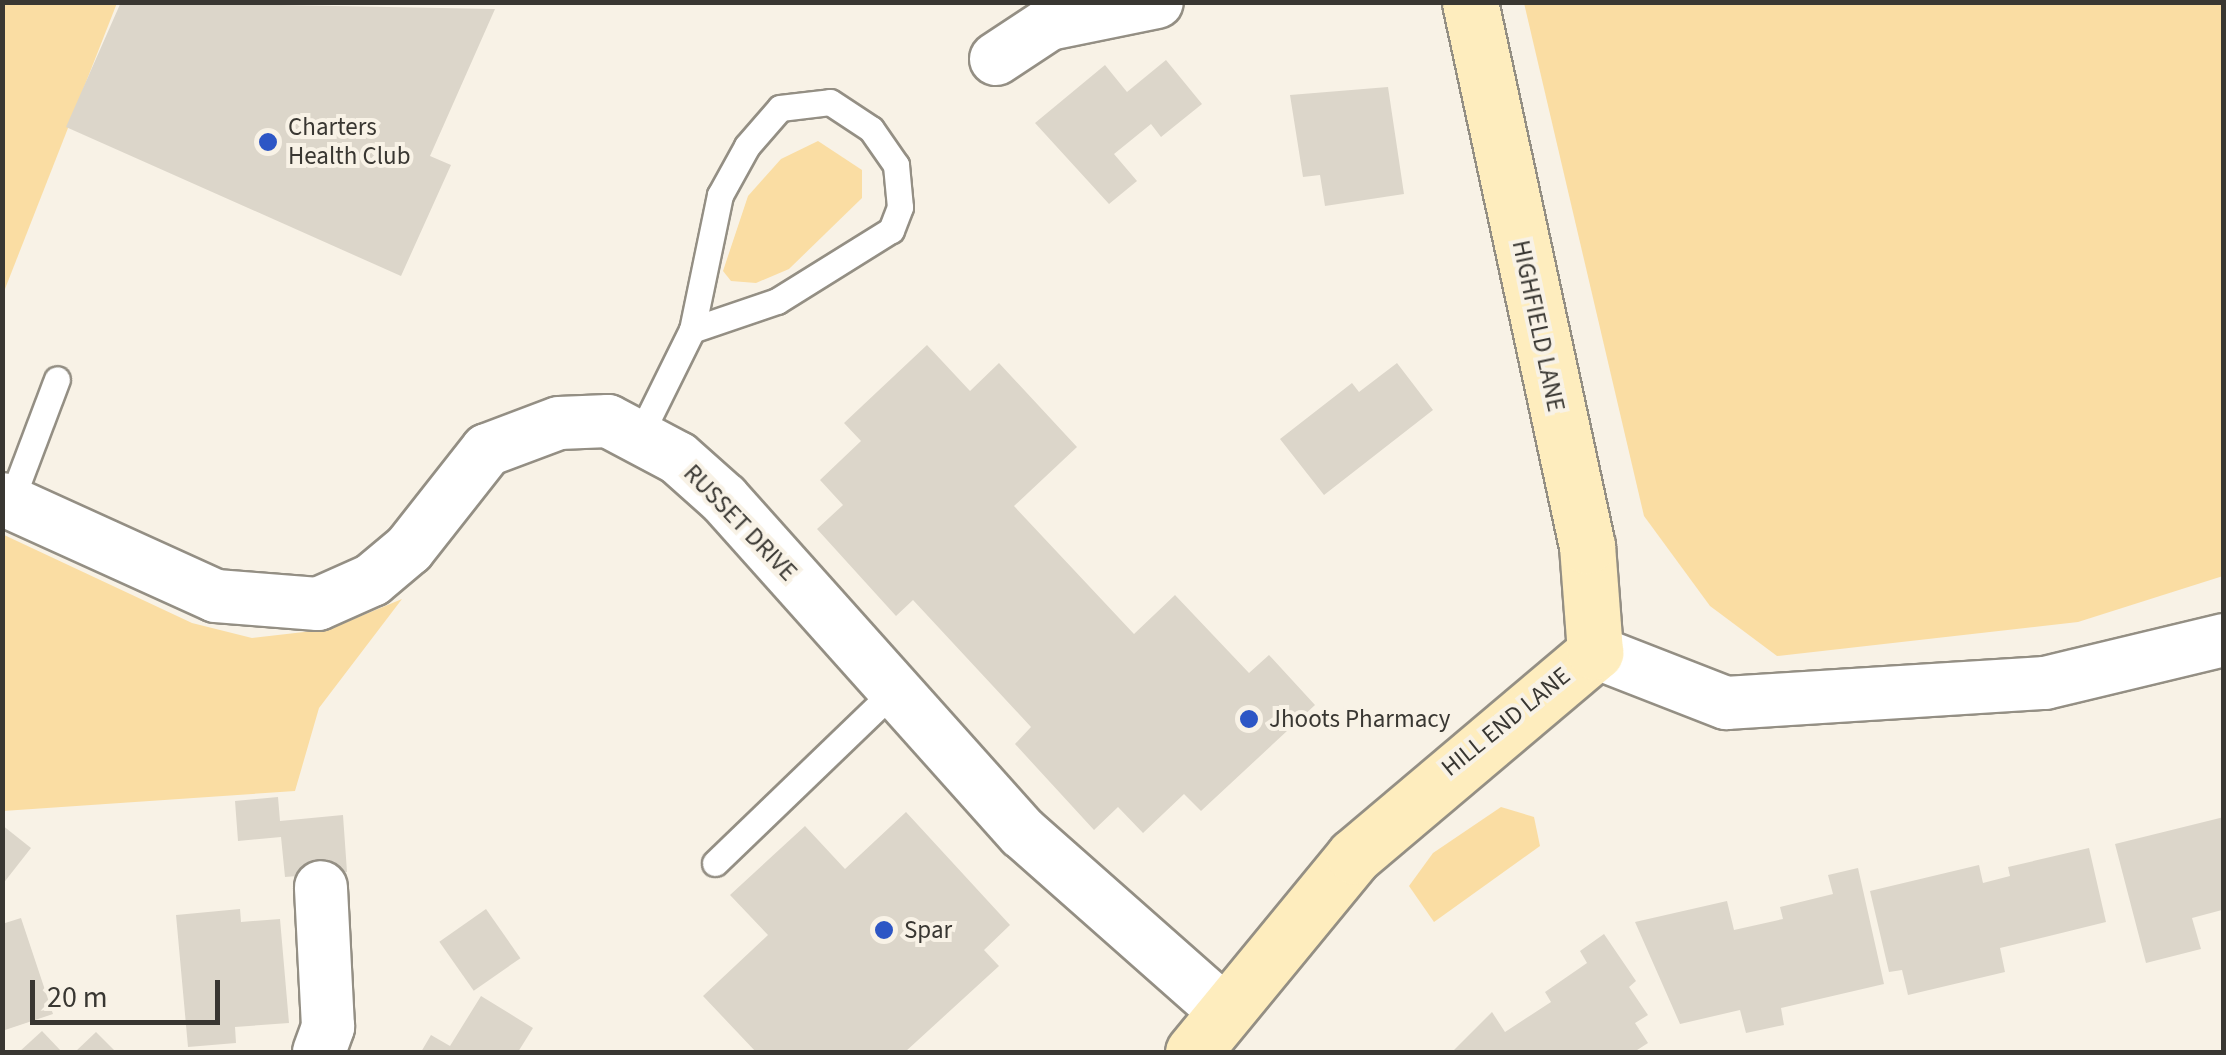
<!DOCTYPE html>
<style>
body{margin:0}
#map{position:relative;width:2226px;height:1055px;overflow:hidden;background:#f8f2e6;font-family:"Source Sans 3",sans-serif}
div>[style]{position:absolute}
.green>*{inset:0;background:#fadda3}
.building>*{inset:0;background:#dcd6ca;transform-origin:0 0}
.roads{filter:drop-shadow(2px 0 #948f84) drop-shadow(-2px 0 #948f84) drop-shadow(0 2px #948f84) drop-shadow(0 -2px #948f84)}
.lane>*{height:25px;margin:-12.5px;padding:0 12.5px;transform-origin:12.5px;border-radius:12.5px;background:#fff}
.street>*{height:52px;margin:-26px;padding:0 26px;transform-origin:26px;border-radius:26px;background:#fff}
.secondary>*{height:55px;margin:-27.5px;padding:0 27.5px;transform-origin:27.5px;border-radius:27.5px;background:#feedbe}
.dots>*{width:28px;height:28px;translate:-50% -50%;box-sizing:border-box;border:5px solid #f8f2e6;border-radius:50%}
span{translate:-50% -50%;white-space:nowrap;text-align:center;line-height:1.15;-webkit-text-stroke:8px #f8f2e6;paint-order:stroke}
.poi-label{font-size:25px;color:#393732}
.left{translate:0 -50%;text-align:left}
.street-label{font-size:25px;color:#393732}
.frame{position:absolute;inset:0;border:5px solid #393732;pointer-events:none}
.scale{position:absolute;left:30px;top:980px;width:190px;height:45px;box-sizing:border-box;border:5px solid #393732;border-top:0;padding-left:12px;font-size:30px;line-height:35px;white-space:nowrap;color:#393732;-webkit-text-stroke:8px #f8f2e6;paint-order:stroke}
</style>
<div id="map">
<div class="green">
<i style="clip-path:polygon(2px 3px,117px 3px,3px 294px,2px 294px)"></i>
<i style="clip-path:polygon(1524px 3px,2223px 3px,2223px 576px,2078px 622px,1777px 656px,1710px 606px,1644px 516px)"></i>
<i style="clip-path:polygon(818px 141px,862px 170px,862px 198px,789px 269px,756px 283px,731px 281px,723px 271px,748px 196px,781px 159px)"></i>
<i style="clip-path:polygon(2px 534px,192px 623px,252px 638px,330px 629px,402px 599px,319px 708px,295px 791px,3px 811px)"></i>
<i style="clip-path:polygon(1501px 807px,1534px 817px,1540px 846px,1434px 922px,1409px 886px,1433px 853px)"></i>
</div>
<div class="building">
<i style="clip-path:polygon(121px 2px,495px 9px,430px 156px,451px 165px,401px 276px,66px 127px)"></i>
<i style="clip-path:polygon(1166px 60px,1202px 104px,1161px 137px,1151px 124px,1114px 154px,1137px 181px,1109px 204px,1035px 123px,1105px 65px,1127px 92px)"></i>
<i style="clip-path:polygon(1388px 87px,1404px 194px,1325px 206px,1320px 175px,1303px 177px,1290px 95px)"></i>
<i style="clip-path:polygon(927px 345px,970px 391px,999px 363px,1077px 447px,1014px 506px,1134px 634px,1175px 595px,1249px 673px,1269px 655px,1315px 705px,1201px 811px,1184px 794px,1143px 833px,1118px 807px,1094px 830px,1015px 744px,1031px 727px,913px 600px,896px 616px,817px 529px,843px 505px,820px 480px,861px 441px,844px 423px)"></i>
<i style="clip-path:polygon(1397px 363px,1433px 410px,1324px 495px,1280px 439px,1352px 383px,1359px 392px)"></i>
<i style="clip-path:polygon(278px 797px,280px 821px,343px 815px,347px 872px,285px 877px,281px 837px,238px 841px,235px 801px)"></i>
<i style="clip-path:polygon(906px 812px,1010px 925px,984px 950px,999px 966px,905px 1052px,756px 1052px,703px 996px,768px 935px,730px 895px,805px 826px,845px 869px)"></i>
<i style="clip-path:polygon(2224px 817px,2222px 910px,2192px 918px,2201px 949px,2146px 963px,2115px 844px)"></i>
<i style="clip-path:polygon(2px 825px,31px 848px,2px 885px)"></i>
<i style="clip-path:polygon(2089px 848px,2106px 922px,2000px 948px,2005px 972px,1908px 995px,1902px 970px,1889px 972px,1870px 891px,1979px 865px,1983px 883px,2010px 876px,2008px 867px)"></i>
<i style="clip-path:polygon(1858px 868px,1884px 984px,1781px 1008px,1784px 1025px,1746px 1033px,1740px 1010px,1680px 1024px,1635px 922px,1727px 901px,1734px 930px,1783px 919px,1780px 907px,1833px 894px,1828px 875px)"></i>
<i style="clip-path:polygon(240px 909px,241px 922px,280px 919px,289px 1023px,235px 1027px,236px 1043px,188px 1047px,176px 915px)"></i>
<i style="left:486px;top:909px;width:60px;height:57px;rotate:55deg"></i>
<i style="clip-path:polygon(21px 918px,53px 1014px,2px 1031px,2px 924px)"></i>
<i style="clip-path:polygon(1604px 934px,1636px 981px,1629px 987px,1648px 1015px,1635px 1023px,1648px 1043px,1634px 1052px,1452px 1052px,1492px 1012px,1505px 1032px,1551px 1002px,1545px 992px,1587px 963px,1580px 951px)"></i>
<i style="clip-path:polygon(481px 996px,533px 1028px,518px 1052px,421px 1052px,431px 1035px,450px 1046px)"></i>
<i style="clip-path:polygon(42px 1031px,62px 1052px,19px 1052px)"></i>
<i style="clip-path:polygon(96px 1032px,116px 1052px,75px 1052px)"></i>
</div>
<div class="roads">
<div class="lane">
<i style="left:640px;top:435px;width:117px;rotate:-63.7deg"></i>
<i style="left:692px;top:330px;width:138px;rotate:-78.3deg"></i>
<i style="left:720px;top:195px;width:56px;rotate:-61.1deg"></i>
<i style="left:747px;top:146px;width:50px;rotate:-49deg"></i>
<i style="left:780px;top:108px;width:50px;rotate:-6.8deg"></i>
<i style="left:830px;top:102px;width:49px;rotate:33.4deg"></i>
<i style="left:871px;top:129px;width:44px;rotate:55.2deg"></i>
<i style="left:896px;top:165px;width:42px;rotate:84.6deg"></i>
<i style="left:900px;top:207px;width:25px;rotate:111deg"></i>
<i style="left:891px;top:230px;width:134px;rotate:148.1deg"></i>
<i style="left:777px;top:301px;width:90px;rotate:161.2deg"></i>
<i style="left:11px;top:501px;width:130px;rotate:-69.3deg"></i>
<i style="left:715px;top:863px;width:248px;rotate:-43.9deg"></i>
</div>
<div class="street">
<i style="left:996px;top:59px;width:64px;rotate:-33.4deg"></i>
<i style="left:1049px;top:24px;width:110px;rotate:-11.5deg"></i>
<i style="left:2px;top:499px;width:235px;rotate:24.4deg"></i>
<i style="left:216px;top:596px;width:102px;rotate:4.5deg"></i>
<i style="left:318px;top:604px;width:59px;rotate:-24deg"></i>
<i style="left:372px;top:580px;width:48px;rotate:-40deg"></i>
<i style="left:409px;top:549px;width:126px;rotate:-51.8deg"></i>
<i style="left:487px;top:450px;width:77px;rotate:-20.6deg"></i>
<i style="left:559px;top:423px;width:49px;rotate:-2.3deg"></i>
<i style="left:608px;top:421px;width:79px;rotate:27.9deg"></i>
<i style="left:678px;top:458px;width:62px;rotate:41.7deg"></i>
<i style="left:724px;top:499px;width:448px;rotate:48.2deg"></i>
<i style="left:1023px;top:833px;width:268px;rotate:41.5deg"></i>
<i style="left:1595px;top:652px;width:141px;rotate:21.3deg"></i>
<i style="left:1726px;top:703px;width:320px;rotate:-3.6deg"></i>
<i style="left:2045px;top:683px;width:184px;rotate:-13.5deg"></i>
<i style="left:319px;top:1052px;width:27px;rotate:-70deg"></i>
<i style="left:328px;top:1027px;width:140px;rotate:-92.9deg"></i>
</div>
<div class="secondary">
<i style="left:1193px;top:1052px;width:254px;rotate:-50.6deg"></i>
<i style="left:1354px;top:856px;width:316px;rotate:-40.2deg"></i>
<i style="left:1595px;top:652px;width:106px;rotate:-94.3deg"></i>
<i style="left:1587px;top:546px;width:556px;rotate:-102.14deg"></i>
</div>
</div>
<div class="dots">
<i style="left:268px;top:142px;background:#2d56c5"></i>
<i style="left:1249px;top:719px;background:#2d56c5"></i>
<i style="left:884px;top:930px;background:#2d56c5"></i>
</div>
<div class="poi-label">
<span class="left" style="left:288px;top:142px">Charters<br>Health Club</span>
<span class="left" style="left:1269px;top:719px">Jhoots Pharmacy</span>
<span class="left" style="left:904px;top:930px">Spar</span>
</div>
<div class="street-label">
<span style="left:1538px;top:326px;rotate:78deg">HIGHFIELD LANE</span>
<span style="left:740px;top:523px;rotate:46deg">RUSSET DRIVE</span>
<span style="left:1506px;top:722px;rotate:-39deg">HILL END LANE</span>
</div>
<div class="frame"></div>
<div class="scale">20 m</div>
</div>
